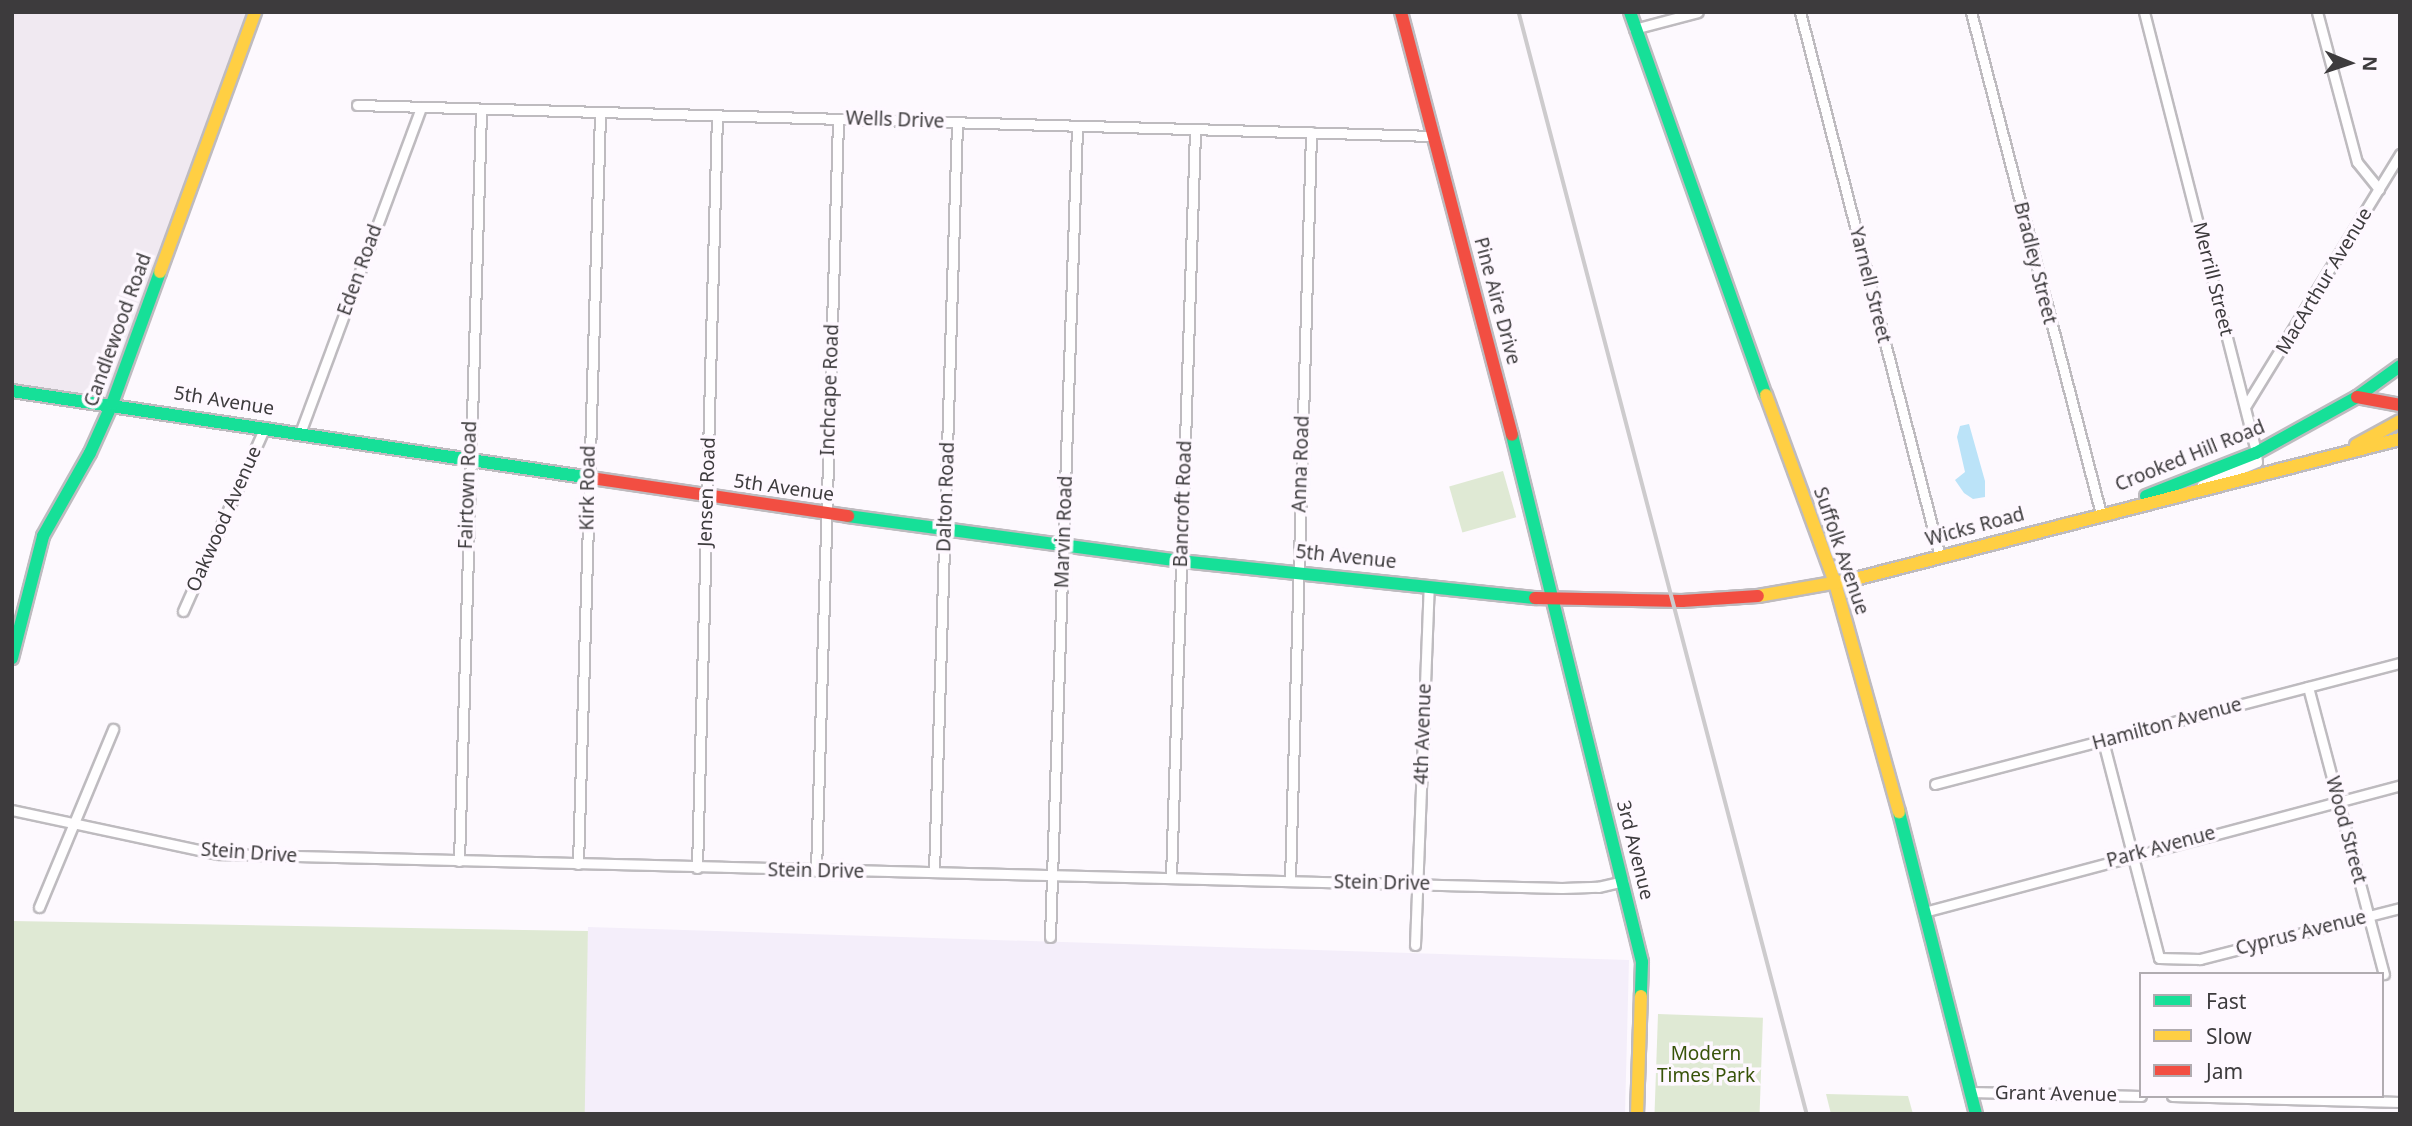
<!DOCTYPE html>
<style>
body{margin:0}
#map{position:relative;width:2412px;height:1126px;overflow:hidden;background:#fdf9fe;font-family:"Noto Sans",sans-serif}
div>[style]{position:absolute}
.built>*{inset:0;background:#f0e9f1}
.education>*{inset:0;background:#f4eefa}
.green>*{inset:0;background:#dfe9d4;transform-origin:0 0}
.water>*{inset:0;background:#bbe3f8}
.roads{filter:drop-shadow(2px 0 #bebbbf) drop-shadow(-2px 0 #bebbbf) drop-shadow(0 2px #bebbbf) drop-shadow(0 -2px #bebbbf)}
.street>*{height:9px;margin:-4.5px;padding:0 4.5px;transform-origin:4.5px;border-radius:4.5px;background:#fffeff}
.fast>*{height:12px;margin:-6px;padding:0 6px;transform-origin:6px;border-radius:6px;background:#16e098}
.slow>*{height:12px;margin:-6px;padding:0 6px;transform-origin:6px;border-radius:6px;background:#ffcf43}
.jam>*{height:12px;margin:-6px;padding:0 6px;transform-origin:6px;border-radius:6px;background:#f24e42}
.rail>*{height:3.5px;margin:-1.75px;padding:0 1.75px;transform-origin:1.75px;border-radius:1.75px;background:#cdcbcd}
span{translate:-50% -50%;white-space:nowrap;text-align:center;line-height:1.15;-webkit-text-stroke:7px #fef8ff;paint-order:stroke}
.street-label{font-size:19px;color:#3d3b3d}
.park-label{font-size:19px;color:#385309}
.frame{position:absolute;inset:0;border:14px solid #3d3b3d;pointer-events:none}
.legend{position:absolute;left:2139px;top:972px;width:245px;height:126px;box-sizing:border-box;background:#fef8ff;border:2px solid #b1acb1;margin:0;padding:9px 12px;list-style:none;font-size:21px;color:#3d3b3d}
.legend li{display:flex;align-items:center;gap:14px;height:35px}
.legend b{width:35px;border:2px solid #b1acb1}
.north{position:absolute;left:2314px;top:28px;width:70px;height:70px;-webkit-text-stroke:5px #fef8ff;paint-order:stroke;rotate:92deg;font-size:19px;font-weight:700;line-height:28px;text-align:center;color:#3d3b3d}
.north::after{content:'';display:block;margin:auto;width:24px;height:32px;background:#3d3b3d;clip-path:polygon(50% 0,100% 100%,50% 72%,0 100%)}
</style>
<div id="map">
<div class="built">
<i style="clip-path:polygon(12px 12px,255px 12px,112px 404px,12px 390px)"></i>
</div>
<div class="education">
<i style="clip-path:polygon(588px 927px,1629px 960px,1625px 1114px,580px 1114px)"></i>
</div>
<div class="green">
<i style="left:1503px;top:471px;width:48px;height:56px;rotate:74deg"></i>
<i style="left:12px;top:921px;width:576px;height:193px;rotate:1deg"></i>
<i style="left:1658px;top:1014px;width:105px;height:100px;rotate:2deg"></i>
<i style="clip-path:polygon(1826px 1094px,1908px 1096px,1913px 1114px,1831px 1114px)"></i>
</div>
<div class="water">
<i style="clip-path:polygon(1969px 424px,1985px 481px,1985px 497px,1973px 499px,1964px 493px,1955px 480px,1965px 472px,1957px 437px,1960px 426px)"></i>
</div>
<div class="roads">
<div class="street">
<i style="left:1800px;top:12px;width:563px;rotate:75.59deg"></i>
<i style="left:1971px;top:12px;width:519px;rotate:75.48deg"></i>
<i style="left:2144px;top:12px;width:455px;rotate:75.7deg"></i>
<i style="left:2256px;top:453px;width:9px;rotate:84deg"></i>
<i style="left:2257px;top:462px;width:60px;rotate:157.3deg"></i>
<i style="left:2317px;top:12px;width:155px;rotate:75.1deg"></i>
<i style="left:2357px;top:162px;width:35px;rotate:51deg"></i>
<i style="left:1634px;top:29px;width:66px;rotate:-14.9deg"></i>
<i style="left:357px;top:105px;width:1076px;rotate:1.65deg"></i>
<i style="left:2245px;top:407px;width:297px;rotate:-58.5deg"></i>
<i style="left:300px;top:433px;width:347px;rotate:-69.6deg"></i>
<i style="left:183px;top:611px;width:201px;rotate:-66deg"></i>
<i style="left:2308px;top:687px;width:297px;rotate:75.2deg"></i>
<i style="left:2103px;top:741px;width:224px;rotate:75.5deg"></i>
<i style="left:2159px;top:958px;width:41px;rotate:1.4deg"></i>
<i style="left:2200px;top:959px;width:206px;rotate:-14.3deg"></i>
<i style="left:1935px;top:784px;width:480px;rotate:-14.6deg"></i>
<i style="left:12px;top:810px;width:210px;rotate:12.1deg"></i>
<i style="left:217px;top:854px;width:1345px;rotate:1.45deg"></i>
<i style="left:1562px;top:888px;width:36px;rotate:-2deg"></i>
<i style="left:1598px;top:887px;width:26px;rotate:-13deg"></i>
<i style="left:459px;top:861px;width:751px;rotate:-88.32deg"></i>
<i style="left:578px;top:864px;width:751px;rotate:-88.32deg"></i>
<i style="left:697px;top:868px;width:752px;rotate:-88.48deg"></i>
<i style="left:816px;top:871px;width:752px;rotate:-88.32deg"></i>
<i style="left:934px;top:872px;width:750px;rotate:-88.24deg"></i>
<i style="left:1171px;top:878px;width:749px;rotate:-88.16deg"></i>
<i style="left:1290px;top:880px;width:748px;rotate:-88.39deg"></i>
<i style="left:39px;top:907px;width:193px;rotate:-67.4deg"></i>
<i style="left:1924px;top:912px;width:493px;rotate:-14.9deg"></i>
<i style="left:1050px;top:937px;width:811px;rotate:-88.09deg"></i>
<i style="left:1415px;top:945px;width:359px;rotate:-87.8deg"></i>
<i style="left:1970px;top:1092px;width:171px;rotate:1.3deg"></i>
<i style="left:2172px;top:1096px;width:228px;rotate:1.5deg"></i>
</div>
<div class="fast">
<i style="left:1630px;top:12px;width:406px;rotate:70.5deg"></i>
<i style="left:12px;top:391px;width:585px;rotate:8.55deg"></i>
<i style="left:1512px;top:435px;width:543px;rotate:76.14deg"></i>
<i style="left:1642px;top:962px;width:34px;rotate:92deg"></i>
<i style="left:2146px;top:496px;width:118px;rotate:-21.4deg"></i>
<i style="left:2256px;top:453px;width:115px;rotate:-29deg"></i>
<i style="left:2357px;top:397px;width:53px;rotate:-35.8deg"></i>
<i style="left:848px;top:516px;width:336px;rotate:7.7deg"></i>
<i style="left:1181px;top:561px;width:356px;rotate:6deg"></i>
<i style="left:12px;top:658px;width:126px;rotate:-75.7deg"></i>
<i style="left:43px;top:536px;width:95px;rotate:-60.5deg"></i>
<i style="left:90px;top:453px;width:54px;rotate:-65.8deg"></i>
<i style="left:112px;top:404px;width:140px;rotate:-70deg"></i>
<i style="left:1899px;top:812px;width:312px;rotate:75.7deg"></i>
</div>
<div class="slow">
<i style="left:160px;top:272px;width:277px;rotate:-69.9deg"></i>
<i style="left:1766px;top:395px;width:200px;rotate:69.8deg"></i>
<i style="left:1835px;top:583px;width:238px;rotate:74.4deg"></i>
<i style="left:2356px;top:445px;width:50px;rotate:-28.6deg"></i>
<i style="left:1758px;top:596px;width:98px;rotate:-9.9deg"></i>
<i style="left:1855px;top:579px;width:563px;rotate:-14.41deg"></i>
<i style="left:1637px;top:1114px;width:118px;rotate:-88.1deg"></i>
</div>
<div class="jam">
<i style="left:1401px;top:12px;width:437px;rotate:75.3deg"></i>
<i style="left:2357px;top:397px;width:44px;rotate:10.5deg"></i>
<i style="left:591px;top:478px;width:260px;rotate:8.4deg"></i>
<i style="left:1535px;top:598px;width:147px;rotate:1.2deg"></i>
<i style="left:1682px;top:601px;width:76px;rotate:-3.8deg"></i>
</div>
</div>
<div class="rail">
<i style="left:1519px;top:12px;width:1139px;rotate:75.35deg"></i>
</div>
<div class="street-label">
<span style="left:895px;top:120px;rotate:2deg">Wells Drive</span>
<span style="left:2035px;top:263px;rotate:76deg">Bradley Street</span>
<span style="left:360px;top:270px;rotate:-70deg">Eden Road</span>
<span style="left:2213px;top:279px;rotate:76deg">Merrill Street</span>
<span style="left:2324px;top:281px;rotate:-59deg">MacArthur Avenue</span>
<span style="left:1870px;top:285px;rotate:76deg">Yarnell Street</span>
<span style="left:1497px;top:301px;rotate:75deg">Pine Aire Drive</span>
<span style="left:118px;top:330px;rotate:-70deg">Candlewood Road</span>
<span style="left:830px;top:390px;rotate:-88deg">Inchcape Road</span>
<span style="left:224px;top:401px;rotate:9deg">5th Avenue</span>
<span style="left:2190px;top:456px;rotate:-22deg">Crooked Hill Road</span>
<span style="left:1301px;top:464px;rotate:-88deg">Anna Road</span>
<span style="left:468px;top:485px;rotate:-88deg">Fairtown Road</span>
<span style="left:588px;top:488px;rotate:-89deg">Kirk Road</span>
<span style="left:784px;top:488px;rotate:8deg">5th Avenue</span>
<span style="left:707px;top:492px;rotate:-88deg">Jensen Road</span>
<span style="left:946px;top:497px;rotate:-88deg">Dalton Road</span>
<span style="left:1183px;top:504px;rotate:-88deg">Bancroft Road</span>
<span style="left:224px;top:519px;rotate:-66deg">Oakwood Avenue</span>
<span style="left:1975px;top:527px;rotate:-15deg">Wicks Road</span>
<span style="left:1064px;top:532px;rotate:-88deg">Marvin Road</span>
<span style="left:1841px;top:551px;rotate:71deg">Suffolk Avenue</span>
<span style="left:1346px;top:557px;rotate:6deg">5th Avenue</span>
<span style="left:2167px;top:724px;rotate:-15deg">Hamilton Avenue</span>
<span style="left:1423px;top:734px;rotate:-88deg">4th Avenue</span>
<span style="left:2346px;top:830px;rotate:75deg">Wood Street</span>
<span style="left:2161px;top:847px;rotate:-15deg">Park Avenue</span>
<span style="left:1635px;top:850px;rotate:76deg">3rd Avenue</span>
<span style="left:249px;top:853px;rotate:4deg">Stein Drive</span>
<span style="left:816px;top:871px;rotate:1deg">Stein Drive</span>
<span style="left:1382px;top:883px;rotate:1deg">Stein Drive</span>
<span style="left:2301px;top:933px;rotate:-14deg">Cyprus Avenue</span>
<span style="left:2056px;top:1094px;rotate:1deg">Grant Avenue</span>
</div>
<div class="park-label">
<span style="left:1706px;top:1065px">Modern<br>Times Park</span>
</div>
<div class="frame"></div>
<ul class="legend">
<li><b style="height:9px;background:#16e098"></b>Fast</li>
<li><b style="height:9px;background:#ffcf43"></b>Slow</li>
<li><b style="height:9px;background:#f24e42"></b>Jam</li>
</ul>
<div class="north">N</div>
</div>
